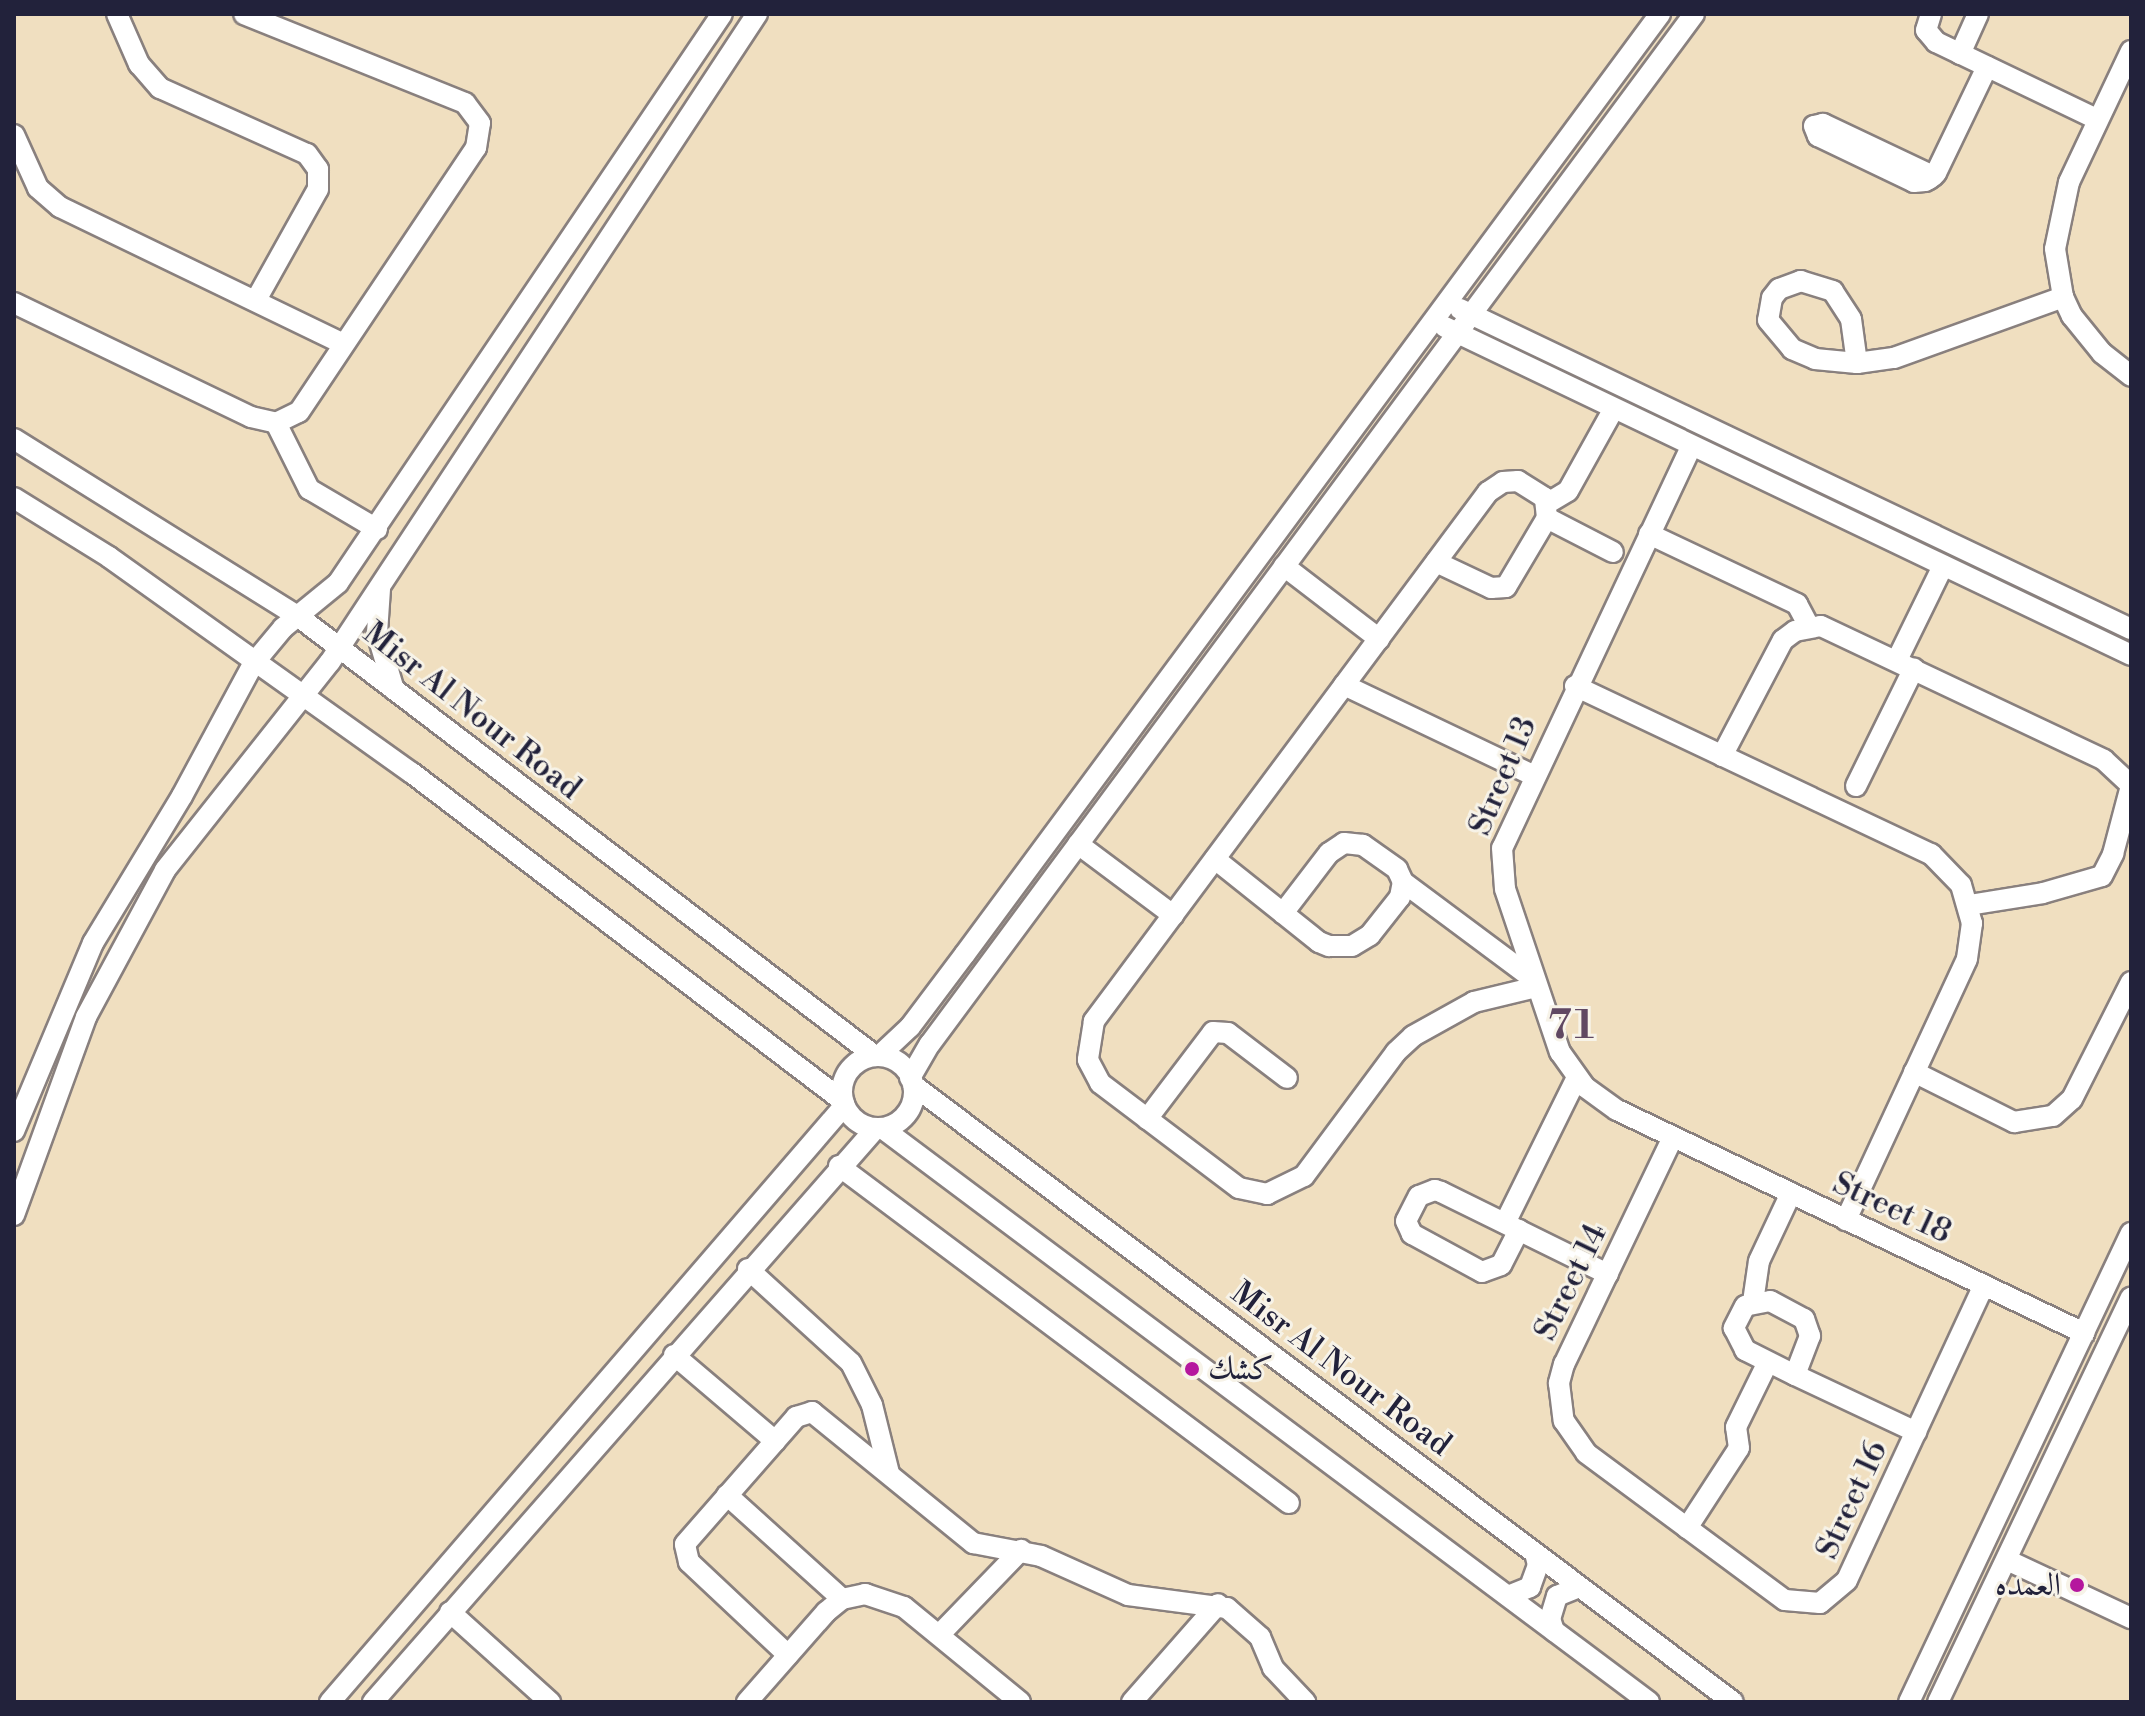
<!DOCTYPE html>
<meta charset="utf-8">
<style>
body{margin:0}
#map{position:relative;width:2145px;height:1716px;overflow:hidden;background:#f0dfc0;font-family:"Libre Bodoni",Amiri,serif}
div>[style]{position:absolute}
.roads{filter:drop-shadow(2px 0 #89807e) drop-shadow(-2px 0 #89807e) drop-shadow(0 2px #89807e) drop-shadow(0 -2px #89807e)}
.minor>*{height:20px;margin:-10px;padding:0 10px;transform-origin:10px;border-radius:10px;background:#fff}
.minor>.ring{margin:-10px;padding:0;box-sizing:content-box;background:none;border:20px solid #fff;border-radius:50%}
.dots>*{width:22px;height:22px;translate:-50% -50%;box-sizing:border-box;border:4px solid #f7f3e8;border-radius:50%}
span{translate:-50% -50%;white-space:nowrap;text-align:center;line-height:1.15;-webkit-text-stroke:6px #f7f3e8;paint-order:stroke}
.street-label{font-size:32px;color:#22223b}
.poi-label{font-size:32px;color:#22223b}
.left{translate:0 -50%;text-align:left}
.right{translate:-100% -50%;text-align:right}
.district-label{font-size:40px;color:#604862;font-weight:700;letter-spacing:2px}
.frame{position:absolute;inset:0;border:16px solid #22223b;pointer-events:none}
</style>
<div id="map">
<div class="roads">
<div class="minor">
<i style="left:117px;top:14px;width:55px;rotate:66.3deg"></i>
<i style="left:139px;top:64px;width:32px;rotate:49deg"></i>
<i style="left:160px;top:88px;width:161px;rotate:24.2deg"></i>
<i style="left:307px;top:154px;width:19px;rotate:54deg"></i>
<i style="left:318px;top:169px;width:20px;rotate:90deg"></i>
<i style="left:318px;top:189px;width:127px;rotate:119.2deg"></i>
<i style="left:1931px;top:14px;width:17px;rotate:107deg"></i>
<i style="left:1926px;top:30px;width:16px;rotate:50deg"></i>
<i style="left:1936px;top:42px;width:178px;rotate:25.6deg"></i>
<i style="left:2131px;top:51px;width:145px;rotate:115.3deg"></i>
<i style="left:2069px;top:182px;width:68px;rotate:101.8deg"></i>
<i style="left:2055px;top:249px;width:49px;rotate:80.5deg"></i>
<i style="left:2063px;top:297px;width:21px;rotate:65deg"></i>
<i style="left:2072px;top:316px;width:48px;rotate:51deg"></i>
<i style="left:2102px;top:353px;width:37px;rotate:38deg"></i>
<i style="left:1960px;top:54px;width:44px;rotate:-65.8deg"></i>
<i style="left:14px;top:135px;width:58px;rotate:65.6deg"></i>
<i style="left:38px;top:188px;width:29px;rotate:41deg"></i>
<i style="left:60px;top:207px;width:315px;rotate:25.8deg"></i>
<i style="left:1933px;top:176px;width:122px;rotate:-154.7deg"></i>
<i style="left:1823px;top:124px;width:9px;rotate:167deg"></i>
<i style="left:1814px;top:126px;width:11px;rotate:68deg"></i>
<i style="left:1818px;top:136px;width:106px;rotate:25.6deg"></i>
<i style="left:1914px;top:182px;width:11px;rotate:-5deg"></i>
<i style="left:1925px;top:181px;width:4px;rotate:-27deg"></i>
<i style="left:1929px;top:179px;width:5px;rotate:-37deg"></i>
<i style="left:1933px;top:176px;width:4px;rotate:-45deg"></i>
<i style="left:1936px;top:173px;width:118px;rotate:-64.3deg"></i>
<i style="left:14px;top:303px;width:263px;rotate:25.7deg"></i>
<i style="left:251px;top:417px;width:26px;rotate:13deg"></i>
<i style="left:276px;top:423px;width:25px;rotate:-26deg"></i>
<i style="left:299px;top:412px;width:318px;rotate:-56.2deg"></i>
<i style="left:476px;top:148px;width:25px;rotate:-81deg"></i>
<i style="left:480px;top:123px;width:25px;rotate:-127deg"></i>
<i style="left:465px;top:103px;width:238px;rotate:-158.1deg"></i>
<i style="left:1460px;top:309px;width:743px;rotate:25.5deg"></i>
<i style="left:1445px;top:327px;width:760px;rotate:25.55deg"></i>
<i style="left:1857px;top:363px;width:44px;rotate:-97.8deg"></i>
<i style="left:1851px;top:319px;width:33px;rotate:-123deg"></i>
<i style="left:1833px;top:291px;width:34px;rotate:-163deg"></i>
<i style="left:1801px;top:281px;width:23px;rotate:160deg"></i>
<i style="left:1779px;top:289px;width:11px;rotate:128deg"></i>
<i style="left:1772px;top:298px;width:22px;rotate:100deg"></i>
<i style="left:1768px;top:320px;width:38px;rotate:50deg"></i>
<i style="left:1792px;top:349px;width:25px;rotate:23deg"></i>
<i style="left:1815px;top:359px;width:42px;rotate:5.4deg"></i>
<i style="left:1857px;top:363px;width:37px;rotate:-8deg"></i>
<i style="left:1894px;top:358px;width:180px;rotate:-19.8deg"></i>
<i style="left:276px;top:423px;width:74px;rotate:63.4deg"></i>
<i style="left:309px;top:489px;width:79px;rotate:30.5deg"></i>
<i style="left:14px;top:439px;width:336px;rotate:32deg"></i>
<i style="left:299px;top:617px;width:724px;rotate:37.31deg"></i>
<i style="left:1691px;top:447px;width:443px;rotate:115.2deg"></i>
<i style="left:1502px;top:848px;width:41px;rotate:85.8deg"></i>
<i style="left:1505px;top:889px;width:172px;rotate:71.4deg"></i>
<i style="left:1560px;top:1052px;width:43px;rotate:54.5deg"></i>
<i style="left:1585px;top:1087px;width:39px;rotate:36deg"></i>
<i style="left:1617px;top:1110px;width:518px;rotate:25.53deg"></i>
<i style="left:14px;top:498px;width:112px;rotate:31.8deg"></i>
<i style="left:109px;top:557px;width:372px;rotate:35.5deg"></i>
<i style="left:412px;top:773px;width:542px;rotate:37.27deg"></i>
<i style="left:1548px;top:503px;width:23px;rotate:-31deg"></i>
<i style="left:1568px;top:491px;width:93px;rotate:-60.9deg"></i>
<i style="left:1547px;top:518px;width:74px;rotate:27.3deg"></i>
<i style="left:1649px;top:534px;width:164px;rotate:25.3deg"></i>
<i style="left:1797px;top:604px;width:26px;rotate:62deg"></i>
<i style="left:1436px;top:562px;width:61px;rotate:25.3deg"></i>
<i style="left:1491px;top:588px;width:15px;rotate:-4deg"></i>
<i style="left:1506px;top:587px;width:80px;rotate:-59.3deg"></i>
<i style="left:1547px;top:518px;width:20px;rotate:-96deg"></i>
<i style="left:1545px;top:498px;width:32px;rotate:-148deg"></i>
<i style="left:1518px;top:481px;width:15px;rotate:176deg"></i>
<i style="left:1503px;top:482px;width:18px;rotate:146deg"></i>
<i style="left:1488px;top:492px;width:660px;rotate:126.68deg"></i>
<i style="left:1094px;top:1021px;width:39px;rotate:99deg"></i>
<i style="left:1088px;top:1060px;width:26px;rotate:62deg"></i>
<i style="left:1100px;top:1083px;width:174px;rotate:37.1deg"></i>
<i style="left:1239px;top:1188px;width:29px;rotate:12deg"></i>
<i style="left:1267px;top:1194px;width:41px;rotate:-25.9deg"></i>
<i style="left:1304px;top:1176px;width:154px;rotate:-53.4deg"></i>
<i style="left:1396px;top:1052px;width:23px;rotate:-43deg"></i>
<i style="left:1413px;top:1036px;width:70px;rotate:-29.1deg"></i>
<i style="left:1474px;top:1002px;width:64px;rotate:-13.6deg"></i>
<i style="left:1284px;top:566px;width:120px;rotate:37.5deg"></i>
<i style="left:380px;top:589px;width:44px;rotate:93.9deg"></i>
<i style="left:377px;top:633px;width:59px;rotate:73.4deg"></i>
<i style="left:1897px;top:660px;width:105px;rotate:-63.9deg"></i>
<i style="left:1344px;top:685px;width:209px;rotate:25.5deg"></i>
<i style="left:1575px;top:686px;width:394px;rotate:25.3deg"></i>
<i style="left:1931px;top:854px;width:43px;rotate:45.9deg"></i>
<i style="left:1961px;top:885px;width:40px;rotate:74deg"></i>
<i style="left:1972px;top:923px;width:36px;rotate:98deg"></i>
<i style="left:1967px;top:959px;width:288px;rotate:114.9deg"></i>
<i style="left:1722px;top:756px;width:131px;rotate:-62.3deg"></i>
<i style="left:1783px;top:640px;width:15px;rotate:-37deg"></i>
<i style="left:1795px;top:631px;width:26px;rotate:-11deg"></i>
<i style="left:1821px;top:626px;width:313px;rotate:25.3deg"></i>
<i style="left:2104px;top:760px;width:37px;rotate:43deg"></i>
<i style="left:1856px;top:786px;width:131px;rotate:-63.8deg"></i>
<i style="left:1078px;top:844px;width:119px;rotate:36.8deg"></i>
<i style="left:1215px;top:859px;width:133px;rotate:38.6deg"></i>
<i style="left:1319px;top:942px;width:11px;rotate:22deg"></i>
<i style="left:1329px;top:946px;width:23px"></i>
<i style="left:1352px;top:946px;width:21px;rotate:-31deg"></i>
<i style="left:1370px;top:935px;width:48px;rotate:-51.7deg"></i>
<i style="left:1400px;top:897px;width:15px;rotate:-79deg"></i>
<i style="left:1403px;top:882px;width:14px;rotate:-115deg"></i>
<i style="left:1397px;top:869px;width:42px;rotate:-144.8deg"></i>
<i style="left:1363px;top:845px;width:19px;rotate:-174deg"></i>
<i style="left:1344px;top:843px;width:18px;rotate:146deg"></i>
<i style="left:1329px;top:853px;width:76px;rotate:127.5deg"></i>
<i style="left:1403px;top:882px;width:162px;rotate:36.7deg"></i>
<i style="left:1969px;top:905px;width:75px;rotate:-9.2deg"></i>
<i style="left:2043px;top:893px;width:61px;rotate:-16.1deg"></i>
<i style="left:2102px;top:876px;width:25px;rotate:-63deg"></i>
<i style="left:2113px;top:854px;width:70px;rotate:-75.2deg"></i>
<i style="left:879px;top:1056px;width:42px;rotate:-43.1deg"></i>
<i style="left:910px;top:1027px;width:91px;rotate:-53deg"></i>
<i style="left:965px;top:954px;width:1169px;rotate:-53.52deg"></i>
<i class="ring" style="left:842px;top:1056px;width:52px;height:52px"></i>
<i style="left:1914px;top:1072px;width:112px;rotate:26.6deg"></i>
<i style="left:2014px;top:1122px;width:39px;rotate:-9deg"></i>
<i style="left:2053px;top:1116px;width:25px;rotate:-42deg"></i>
<i style="left:2072px;top:1099px;width:131px;rotate:-63.2deg"></i>
<i style="left:910px;top:1078px;width:39px;rotate:-60deg"></i>
<i style="left:930px;top:1044px;width:1282px;rotate:-53.43deg"></i>
<i style="left:913px;top:1085px;width:1026px;rotate:36.96deg"></i>
<i style="left:1147px;top:1119px;width:109px;rotate:-52.8deg"></i>
<i style="left:1213px;top:1032px;width:15px;rotate:4deg"></i>
<i style="left:1228px;top:1033px;width:74px;rotate:37.3deg"></i>
<i style="left:882px;top:1128px;width:958px;rotate:36.81deg"></i>
<i style="left:14px;top:1131px;width:204px;rotate:-67.2deg"></i>
<i style="left:93px;top:943px;width:172px;rotate:-58.8deg"></i>
<i style="left:182px;top:796px;width:150px;rotate:-61.7deg"></i>
<i style="left:253px;top:664px;width:47px;rotate:-50.2deg"></i>
<i style="left:283px;top:628px;width:71px;rotate:-39.3deg"></i>
<i style="left:338px;top:583px;width:686px;rotate:-55.99deg"></i>
<i style="left:1673px;top:1137px;width:252px;rotate:115.6deg"></i>
<i style="left:1564px;top:1364px;width:20px;rotate:105deg"></i>
<i style="left:1559px;top:1383px;width:38px;rotate:83deg"></i>
<i style="left:1564px;top:1421px;width:39px;rotate:55deg"></i>
<i style="left:1586px;top:1453px;width:247px;rotate:36.5deg"></i>
<i style="left:1785px;top:1600px;width:35px;rotate:5deg"></i>
<i style="left:1820px;top:1603px;width:35px;rotate:-40deg"></i>
<i style="left:1847px;top:1580px;width:325px;rotate:-65.1deg"></i>
<i style="left:839px;top:1166px;width:562px;rotate:36.83deg"></i>
<i style="left:14px;top:1215px;width:211px;rotate:-70deg"></i>
<i style="left:86px;top:1017px;width:167px;rotate:-61.7deg"></i>
<i style="left:165px;top:870px;width:265px;rotate:-51.6deg"></i>
<i style="left:330px;top:662px;width:776px;rotate:-56.62deg"></i>
<i style="left:1505px;top:1223px;width:163px;rotate:-63.7deg"></i>
<i style="left:1519px;top:1230px;width:39px;rotate:117deg"></i>
<i style="left:1501px;top:1265px;width:20px;rotate:160deg"></i>
<i style="left:1482px;top:1272px;width:80px;rotate:-151.5deg"></i>
<i style="left:1412px;top:1234px;width:14px;rotate:-115deg"></i>
<i style="left:1406px;top:1221px;width:28px;rotate:-63deg"></i>
<i style="left:1419px;top:1196px;width:17px;rotate:-21deg"></i>
<i style="left:1435px;top:1190px;width:6px;rotate:18deg"></i>
<i style="left:1441px;top:1192px;width:186px;rotate:26.2deg"></i>
<i style="left:748px;top:1269px;width:139px;rotate:42.4deg"></i>
<i style="left:851px;top:1363px;width:47px;rotate:63.4deg"></i>
<i style="left:872px;top:1405px;width:70px;rotate:76deg"></i>
<i style="left:1753px;top:1302px;width:41px;rotate:-81.7deg"></i>
<i style="left:1759px;top:1261px;width:75px;rotate:-64.8deg"></i>
<i style="left:674px;top:1355px;width:133px;rotate:40.4deg"></i>
<i style="left:1795px;top:1375px;width:42px;rotate:-69deg"></i>
<i style="left:1810px;top:1336px;width:18px;rotate:-109deg"></i>
<i style="left:1804px;top:1319px;width:38px;rotate:-152deg"></i>
<i style="left:1770px;top:1301px;width:25px;rotate:169deg"></i>
<i style="left:1745px;top:1306px;width:25px;rotate:117deg"></i>
<i style="left:1734px;top:1328px;width:25px;rotate:63deg"></i>
<i style="left:1745px;top:1350px;width:56px;rotate:26.6deg"></i>
<i style="left:1795px;top:1375px;width:134px;rotate:25.2deg"></i>
<i style="left:727px;top:1495px;width:155px;rotate:42.1deg"></i>
<i style="left:1687px;top:1528px;width:95px;rotate:-57deg"></i>
<i style="left:1739px;top:1448px;width:21px;rotate:-98deg"></i>
<i style="left:1736px;top:1427px;width:72px;rotate:-63.8deg"></i>
<i style="left:2007px;top:1560px;width:137px;rotate:25.1deg"></i>
<i style="left:1508px;top:1596px;width:24px;rotate:-22deg"></i>
<i style="left:1530px;top:1587px;width:23px;rotate:-70deg"></i>
<i style="left:1538px;top:1565px;width:12px;rotate:-104deg"></i>
<i style="left:450px;top:1612px;width:135px;rotate:42deg"></i>
<i style="left:1554px;top:1631px;width:13px;rotate:-108deg"></i>
<i style="left:1550px;top:1619px;width:24px;rotate:-73deg"></i>
<i style="left:1557px;top:1596px;width:24px;rotate:-22deg"></i>
<i style="left:940px;top:1634px;width:117px;rotate:-46deg"></i>
<i style="left:788px;top:1655px;width:136px;rotate:-136.8deg"></i>
<i style="left:689px;top:1562px;width:18px;rotate:-103deg"></i>
<i style="left:685px;top:1544px;width:169px;rotate:-48.8deg"></i>
<i style="left:796px;top:1417px;width:17px;rotate:-17deg"></i>
<i style="left:812px;top:1412px;width:208px;rotate:39.1deg"></i>
<i style="left:973px;top:1543px;width:69px;rotate:10.8deg"></i>
<i style="left:1041px;top:1556px;width:95px;rotate:24.1deg"></i>
<i style="left:1128px;top:1595px;width:100px;rotate:7.5deg"></i>
<i style="left:1227px;top:1608px;width:44px;rotate:41.3deg"></i>
<i style="left:1260px;top:1637px;width:34px;rotate:67deg"></i>
<i style="left:1273px;top:1668px;width:47px;rotate:46.7deg"></i>
<i style="left:330px;top:1702px;width:788px;rotate:-49.22deg"></i>
<i style="left:373px;top:1702px;width:763px;rotate:-48.77deg"></i>
<i style="left:747px;top:1702px;width:120px;rotate:-48.7deg"></i>
<i style="left:826px;top:1612px;width:21px;rotate:-39deg"></i>
<i style="left:842px;top:1599px;width:24px;rotate:-12deg"></i>
<i style="left:865px;top:1594px;width:41px;rotate:18.4deg"></i>
<i style="left:904px;top:1607px;width:150px;rotate:39.3deg"></i>
<i style="left:1132px;top:1702px;width:130px;rotate:-48.7deg"></i>
<i style="left:1909px;top:1702px;width:519px;rotate:-64.67deg"></i>
<i style="left:1938px;top:1702px;width:448px;rotate:-64.5deg"></i>
</div>
</div>
<div class="dots">
<i style="left:1192px;top:1369px;background:#b5179e"></i>
<i style="left:2077px;top:1585px;background:#b5179e"></i>
</div>
<div class="street-label">
<span style="left:472px;top:711px;rotate:38deg">Misr Al Nour Road</span>
<span style="left:1503px;top:776px;rotate:-67deg">Street 13</span>
<span style="left:1892px;top:1208px;rotate:25deg">Street 18</span>
<span style="left:1571px;top:1282px;rotate:-64deg">Street 14</span>
<span style="left:1341px;top:1369px;rotate:37deg">Misr Al Nour Road</span>
<span style="left:1852px;top:1500px;rotate:-65deg">Street 16</span>
</div>
<div class="poi-label">
<span class="left" style="left:1208px;top:1369px">كشك</span>
<span class="right" style="left:2061px;top:1585px">العمده</span>
</div>
<div class="district-label">
<span style="left:1572px;top:1026px">71</span>
</div>
<div class="frame"></div>
</div>
